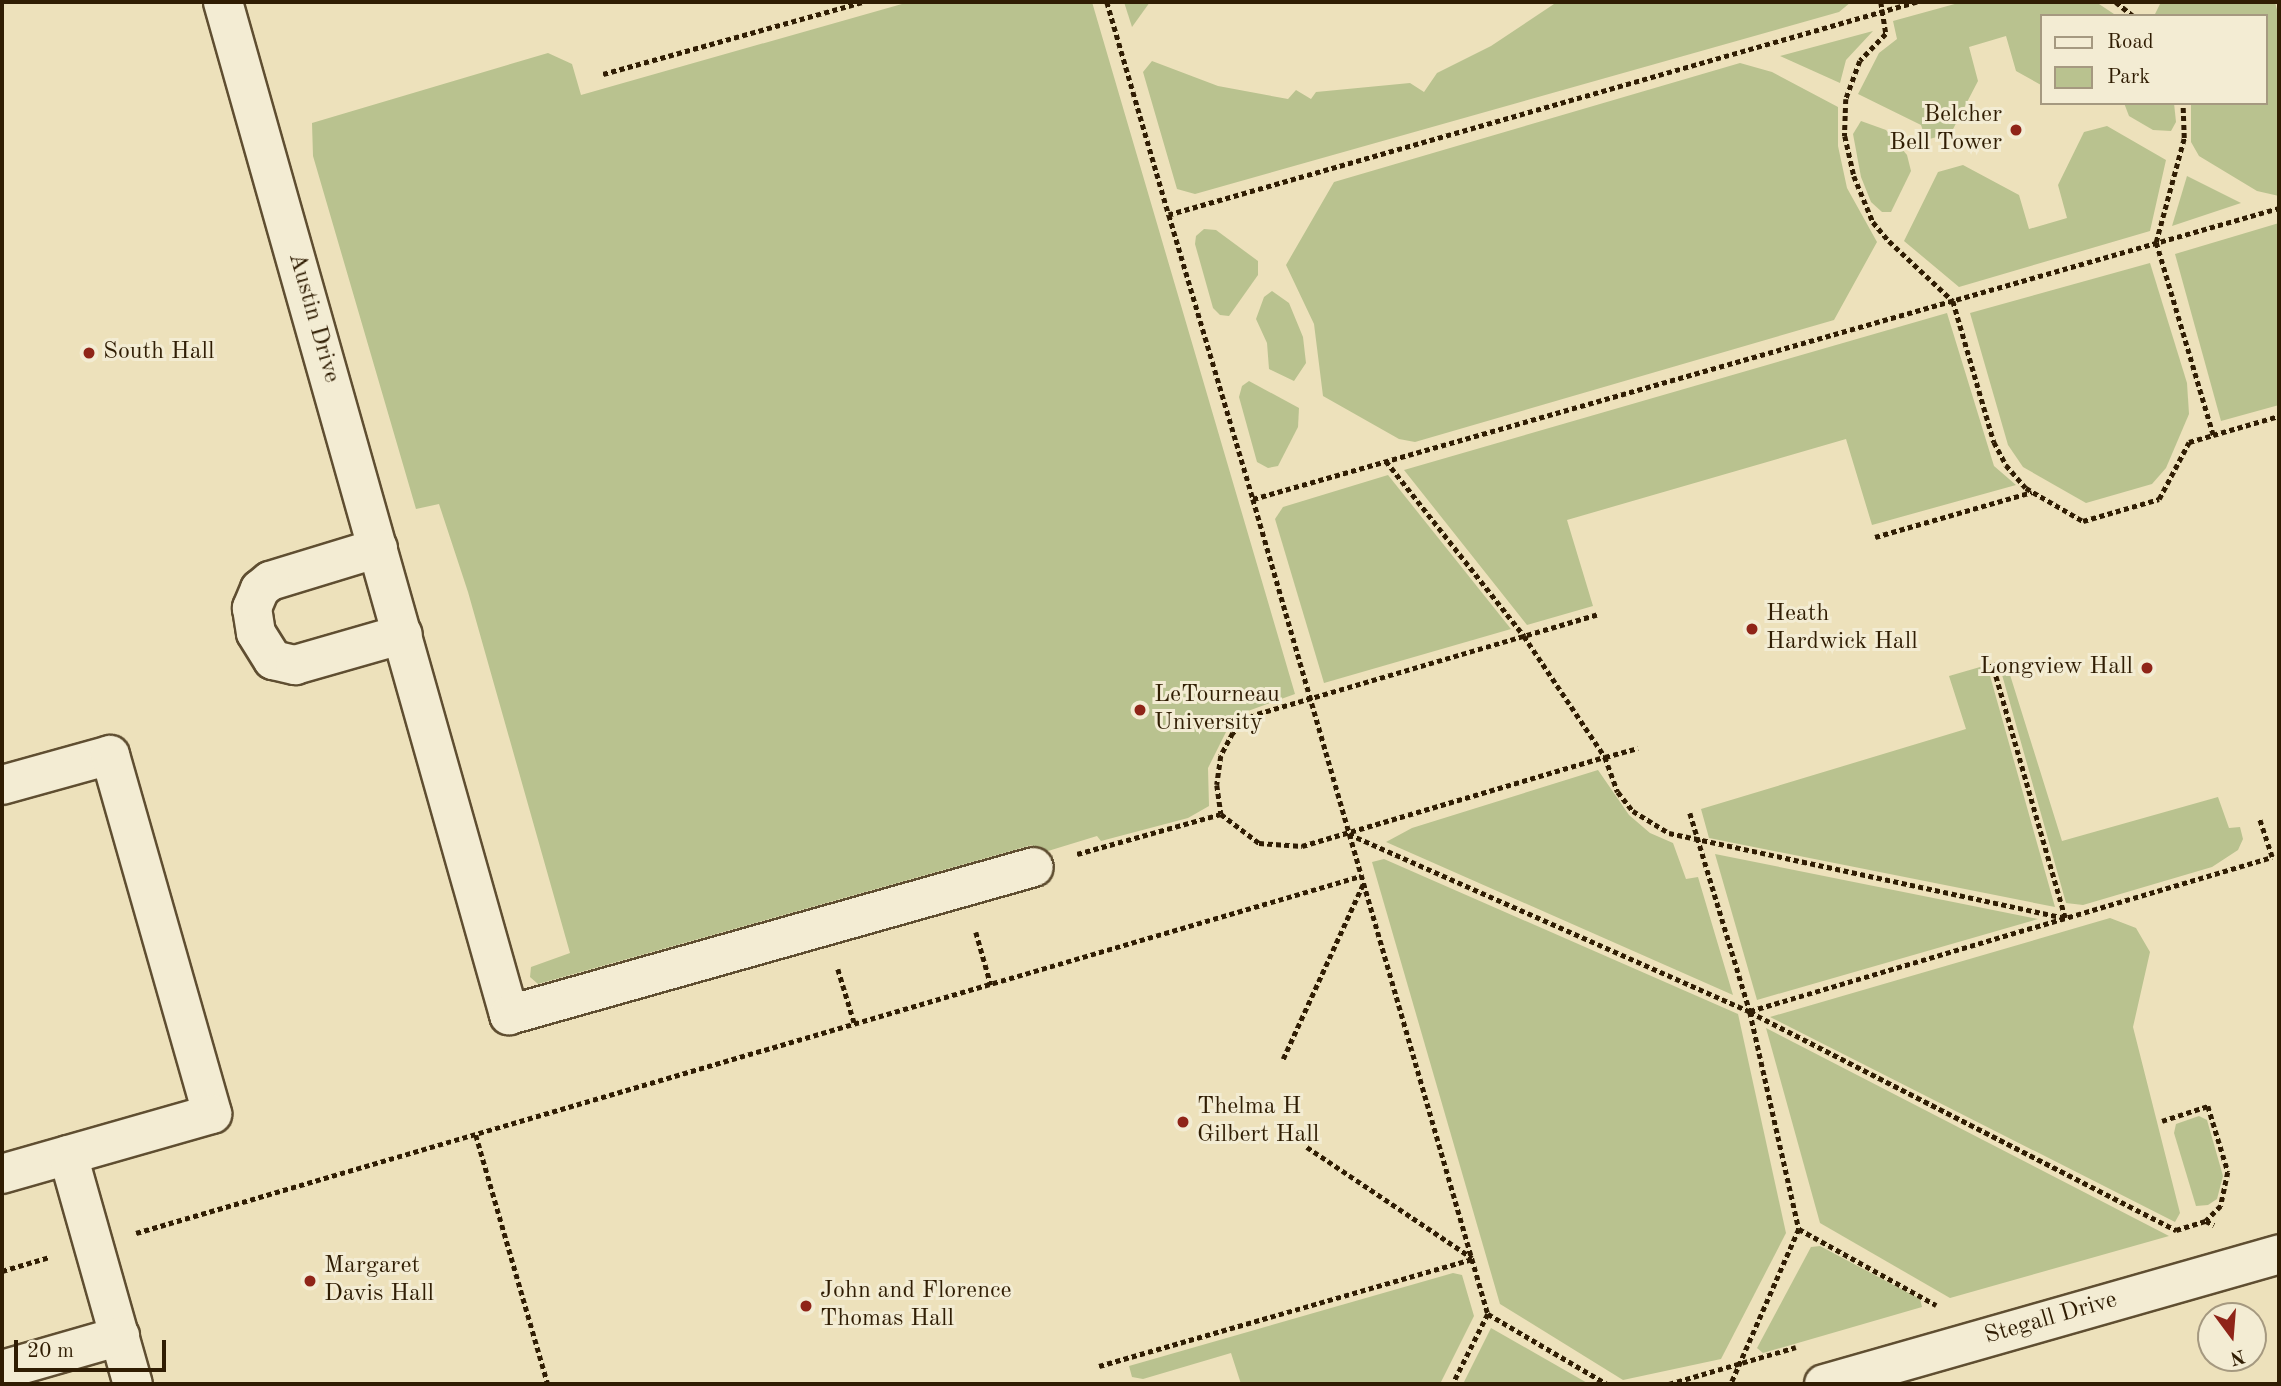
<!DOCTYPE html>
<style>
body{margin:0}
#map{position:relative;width:2281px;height:1386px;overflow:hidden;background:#ede1bb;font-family:"Old Standard TT",serif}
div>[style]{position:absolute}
.green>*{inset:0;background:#b9c28f}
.path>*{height:4.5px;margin-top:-2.25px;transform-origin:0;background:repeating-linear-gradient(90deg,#301d03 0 5px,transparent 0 8.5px)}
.roads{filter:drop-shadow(2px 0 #5f4e31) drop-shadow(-2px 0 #5f4e31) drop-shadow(0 2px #5f4e31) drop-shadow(0 -2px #5f4e31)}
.minor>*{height:38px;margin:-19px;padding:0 19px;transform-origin:19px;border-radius:19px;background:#f3ecd3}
.dots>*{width:19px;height:19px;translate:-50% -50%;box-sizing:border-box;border:4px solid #f3ecd3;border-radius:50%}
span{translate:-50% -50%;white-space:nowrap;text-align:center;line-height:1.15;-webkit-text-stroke:6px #f3ecd3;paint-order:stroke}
.poi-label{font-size:24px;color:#301d03}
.right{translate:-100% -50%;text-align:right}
.left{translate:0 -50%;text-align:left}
.street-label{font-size:24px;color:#301d03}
.frame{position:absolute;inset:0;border:4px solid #301d03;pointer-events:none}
.legend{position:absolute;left:2040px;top:14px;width:228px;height:91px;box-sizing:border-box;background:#f3ecd3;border:2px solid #a59980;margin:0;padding:9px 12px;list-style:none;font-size:21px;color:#301d03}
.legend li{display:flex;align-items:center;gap:14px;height:35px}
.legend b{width:35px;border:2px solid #a59980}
.north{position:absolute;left:2197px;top:1302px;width:70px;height:70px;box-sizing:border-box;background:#f3ecd3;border:2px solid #a59980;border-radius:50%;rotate:164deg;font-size:19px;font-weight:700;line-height:28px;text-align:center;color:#301d03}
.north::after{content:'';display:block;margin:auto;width:24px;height:32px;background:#8f2418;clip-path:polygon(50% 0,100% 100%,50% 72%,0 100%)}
.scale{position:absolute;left:14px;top:1340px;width:152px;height:32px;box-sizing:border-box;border:4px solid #301d03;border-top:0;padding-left:9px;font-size:21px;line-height:24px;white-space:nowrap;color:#301d03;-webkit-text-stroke:5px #f3ecd3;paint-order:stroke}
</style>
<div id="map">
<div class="green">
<i style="clip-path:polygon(909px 2px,1092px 2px,1295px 694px,1248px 711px,1228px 728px,1208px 768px,1209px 806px,1188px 818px,1101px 841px,1097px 836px,1035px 855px,1032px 845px,538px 984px,530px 977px,531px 967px,570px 953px,468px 592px,439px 504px,416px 509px,313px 156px,312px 123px,548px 53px,572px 64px,581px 95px)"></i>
<i style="clip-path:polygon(1124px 2px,1150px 2px,1132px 27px)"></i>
<i style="clip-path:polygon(1557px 2px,1851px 2px,1839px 12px,1195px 194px,1177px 189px,1143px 72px,1152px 61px,1218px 86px,1288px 99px,1296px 90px,1311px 99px,1316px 92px,1410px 83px,1424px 92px,1437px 73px,1491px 46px)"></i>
<i style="clip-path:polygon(1962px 2px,2096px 2px,2117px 16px,2041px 16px,2041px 85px,2016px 71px,2006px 36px,1969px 47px,1978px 81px,1951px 133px,1926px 140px,1921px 125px,1858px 94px,1879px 53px,1897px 39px,1893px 21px)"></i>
<i style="clip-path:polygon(2161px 2px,2275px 2px,2279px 17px,2279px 196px,2257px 191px,2199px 156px,2191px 142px,2191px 103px,2265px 103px,2265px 16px,2154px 16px)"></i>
<i style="clip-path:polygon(1873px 31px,1846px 60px,1840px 83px,1780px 56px)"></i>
<i style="clip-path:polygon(1740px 63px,1772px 72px,1838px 107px,1838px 146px,1847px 188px,1877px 242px,1834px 320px,1415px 442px,1399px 439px,1323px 396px,1314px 324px,1286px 265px,1334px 182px)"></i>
<i style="clip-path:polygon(2124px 103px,2174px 103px,2176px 122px,2171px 131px,2153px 130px,2129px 116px)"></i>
<i style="clip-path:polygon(1861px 121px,1886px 130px,1907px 155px,1911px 171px,1891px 212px,1882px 212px,1871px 202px,1861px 177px,1853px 134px)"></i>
<i style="clip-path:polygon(2107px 126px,2166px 160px,2150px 231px,1959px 287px,1904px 241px,1938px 172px,1963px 165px,2019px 195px,2029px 229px,2067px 218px,2058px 185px,2084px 132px)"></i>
<i style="clip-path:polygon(2187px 176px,2241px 203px,2172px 226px)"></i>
<i style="clip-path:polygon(2279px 223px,2279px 405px,2221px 421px,2175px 254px)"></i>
<i style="clip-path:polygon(1204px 229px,1216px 230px,1258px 261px,1258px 275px,1229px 316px,1220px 315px,1213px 308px,1195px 244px,1196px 236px)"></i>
<i style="clip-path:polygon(2150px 263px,2187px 383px,2189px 414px,2166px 468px,2152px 484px,2086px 503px,2023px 467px,2008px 445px,1970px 313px)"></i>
<i style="clip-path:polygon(1272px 291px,1289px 303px,1303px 337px,1306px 363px,1294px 381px,1269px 369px,1267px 343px,1256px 319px,1264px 297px)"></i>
<i style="clip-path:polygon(1947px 313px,1994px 466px,2016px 485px,1872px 525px,1846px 439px,1567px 520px,1593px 606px,1527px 625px,1404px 470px)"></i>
<i style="clip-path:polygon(1249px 381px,1299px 408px,1298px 427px,1278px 466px,1268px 468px,1257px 462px,1239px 397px,1242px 386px)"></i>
<i style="clip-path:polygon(1388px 475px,1511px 629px,1324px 683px,1275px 519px,1283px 507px)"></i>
<i style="clip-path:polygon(2006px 662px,2062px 841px,2218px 797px,2229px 828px,2240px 827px,2243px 839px,2238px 850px,2212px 867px,2083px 905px,2066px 903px,1999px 664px)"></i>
<i style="clip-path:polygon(1987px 665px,2055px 907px,1709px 838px,1701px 809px,1966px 729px,1949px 676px)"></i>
<i style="clip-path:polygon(1598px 770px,1629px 815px,1650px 833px,1673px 843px,1686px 879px,1698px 877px,1733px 995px,1386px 842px,1412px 828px)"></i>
<i style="clip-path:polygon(1715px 854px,2038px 919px,1757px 1000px)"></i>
<i style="clip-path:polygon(1384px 859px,1738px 1014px,1786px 1233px,1721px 1359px,1623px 1380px,1500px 1304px,1372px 862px)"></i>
<i style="clip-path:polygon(2110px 918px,2136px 928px,2150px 952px,2133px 1027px,2180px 1213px,2175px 1222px,1770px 1017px)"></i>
<i style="clip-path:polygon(1766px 1028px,2169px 1236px,1950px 1298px,1820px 1223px)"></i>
<i style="clip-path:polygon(2199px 1116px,2207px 1120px,2223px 1176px,2217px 1199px,2208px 1205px,2196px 1206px,2174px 1133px,2176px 1124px)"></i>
<i style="clip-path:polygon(1820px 1246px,1920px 1299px,1922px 1307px,1763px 1353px,1757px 1348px,1811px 1247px)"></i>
<i style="clip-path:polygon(1453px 1273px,1462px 1275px,1474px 1316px,1440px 1384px,1241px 1384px,1231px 1353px,1143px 1379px,1132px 1377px,1129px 1366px)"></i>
<i style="clip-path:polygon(1491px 1328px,1589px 1384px,1463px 1384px)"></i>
</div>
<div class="path">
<i style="left:1107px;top:2px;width:222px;rotate:73.8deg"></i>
<i style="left:1881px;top:2px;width:32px;rotate:81deg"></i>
<i style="left:1886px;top:34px;width:37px;rotate:134deg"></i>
<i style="left:1860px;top:61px;width:40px;rotate:110.2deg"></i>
<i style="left:1846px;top:99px;width:37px;rotate:92deg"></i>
<i style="left:1845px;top:136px;width:41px;rotate:77.3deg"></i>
<i style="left:1854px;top:176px;width:50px;rotate:67.6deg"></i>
<i style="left:1873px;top:222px;width:25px;rotate:50deg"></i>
<i style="left:1889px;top:241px;width:88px;rotate:43.2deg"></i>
<i style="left:1953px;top:301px;width:147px;rotate:73.8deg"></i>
<i style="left:1994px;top:442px;width:26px;rotate:62deg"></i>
<i style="left:2006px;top:465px;width:30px;rotate:49deg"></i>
<i style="left:2026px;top:488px;width:66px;rotate:30.1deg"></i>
<i style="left:2083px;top:521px;width:79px;rotate:-16.1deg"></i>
<i style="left:2159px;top:499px;width:64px;rotate:-62.2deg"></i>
<i style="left:2189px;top:442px;width:25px;rotate:-16deg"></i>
<i style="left:2213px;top:435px;width:201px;rotate:-106.5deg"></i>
<i style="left:2156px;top:242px;width:108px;rotate:-74.9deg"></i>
<i style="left:2184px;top:138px;width:35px;rotate:-92deg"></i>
<i style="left:1917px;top:2px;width:778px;rotate:164.11deg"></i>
<i style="left:1169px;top:215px;width:296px;rotate:73.5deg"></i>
<i style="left:1253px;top:499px;width:1066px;rotate:-15.83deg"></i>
<i style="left:2116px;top:2px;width:22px;rotate:39deg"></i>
<i style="left:603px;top:74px;width:270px;rotate:-15.5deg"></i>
<i style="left:2213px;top:435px;width:69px;rotate:-16.1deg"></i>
<i style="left:1386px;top:461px;width:223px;rotate:51.7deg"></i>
<i style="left:1524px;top:636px;width:146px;rotate:56.2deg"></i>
<i style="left:1605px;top:757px;width:34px;rotate:-15deg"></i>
<i style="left:1253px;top:499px;width:848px;rotate:73.92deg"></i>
<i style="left:1488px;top:1314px;width:78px;rotate:116.6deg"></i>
<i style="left:1875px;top:537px;width:163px;rotate:-16deg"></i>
<i style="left:1597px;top:615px;width:357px;rotate:163.7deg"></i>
<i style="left:1254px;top:715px;width:28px;rotate:139deg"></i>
<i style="left:1233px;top:733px;width:26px;rotate:118deg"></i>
<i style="left:1221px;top:756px;width:29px;rotate:98deg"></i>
<i style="left:1217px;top:785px;width:29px;rotate:82deg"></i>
<i style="left:1221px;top:814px;width:48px;rotate:37.3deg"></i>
<i style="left:1259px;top:843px;width:43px;rotate:4deg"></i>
<i style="left:1302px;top:846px;width:316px;rotate:-16.4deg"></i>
<i style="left:1605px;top:757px;width:37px;rotate:70deg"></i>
<i style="left:1618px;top:792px;width:24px;rotate:52deg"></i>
<i style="left:1633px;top:811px;width:42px;rotate:31.4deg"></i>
<i style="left:1669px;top:833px;width:405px;rotate:12.1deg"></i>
<i style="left:2065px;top:918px;width:265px;rotate:-106deg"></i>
<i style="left:1690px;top:813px;width:208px;rotate:73.2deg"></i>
<i style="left:1750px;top:1012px;width:222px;rotate:77.3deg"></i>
<i style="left:1799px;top:1229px;width:169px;rotate:113.7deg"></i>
<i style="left:1349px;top:834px;width:439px;rotate:23.9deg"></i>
<i style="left:1750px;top:1012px;width:479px;rotate:27.1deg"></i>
<i style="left:2176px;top:1230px;width:31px;rotate:-17deg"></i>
<i style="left:2206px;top:1221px;width:9px;rotate:27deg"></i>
<i style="left:1077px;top:854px;width:149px;rotate:-15.5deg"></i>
<i style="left:976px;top:932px;width:55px;rotate:74.2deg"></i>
<i style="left:838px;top:969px;width:59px;rotate:73.1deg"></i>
<i style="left:1750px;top:1011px;width:544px;rotate:-16.44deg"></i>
<i style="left:2272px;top:857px;width:41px;rotate:-108.4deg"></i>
<i style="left:1283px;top:1059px;width:192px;rotate:-65.4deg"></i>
<i style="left:2162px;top:1121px;width:48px;rotate:-18.1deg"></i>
<i style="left:2208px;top:1106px;width:69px;rotate:73.1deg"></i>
<i style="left:2228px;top:1172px;width:35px;rotate:102deg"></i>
<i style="left:2221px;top:1206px;width:21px;rotate:135deg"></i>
<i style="left:476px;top:1135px;width:259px;rotate:73.9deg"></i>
<i style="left:1307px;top:1147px;width:199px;rotate:33.9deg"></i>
<i style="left:1799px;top:1229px;width:157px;rotate:29deg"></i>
<i style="left:136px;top:1233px;width:1276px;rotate:-16.25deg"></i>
<i style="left:2px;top:1271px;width:50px;rotate:-16.3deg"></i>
<i style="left:1488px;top:1314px;width:138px;rotate:30.5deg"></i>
<i style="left:1099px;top:1366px;width:388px;rotate:-16deg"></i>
<i style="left:1669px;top:1384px;width:132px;rotate:-16.2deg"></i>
</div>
<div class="roads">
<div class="minor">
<i style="left:223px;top:2px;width:1053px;rotate:74.23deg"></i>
<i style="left:509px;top:1015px;width:545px;rotate:-15.74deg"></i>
<i style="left:378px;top:548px;width:113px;rotate:163deg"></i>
<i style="left:270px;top:581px;width:13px;rotate:141deg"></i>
<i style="left:260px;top:589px;width:21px;rotate:113deg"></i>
<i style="left:252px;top:608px;width:25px;rotate:81deg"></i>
<i style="left:256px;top:633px;width:32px;rotate:58deg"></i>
<i style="left:273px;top:660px;width:23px;rotate:13deg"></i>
<i style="left:295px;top:665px;width:112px;rotate:-16deg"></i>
<i style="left:2px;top:785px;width:112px;rotate:-15.5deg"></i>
<i style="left:110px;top:755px;width:373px;rotate:74.1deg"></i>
<i style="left:212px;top:1114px;width:218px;rotate:164.1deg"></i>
<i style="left:68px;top:1155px;width:238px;rotate:74.2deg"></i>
<i style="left:2px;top:1370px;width:123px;rotate:-16.1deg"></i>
<i style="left:1824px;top:1384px;width:473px;rotate:-15.9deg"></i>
</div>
</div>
<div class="dots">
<i style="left:2016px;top:130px;background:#8f2418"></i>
<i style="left:89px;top:353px;background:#8f2418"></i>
<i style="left:1752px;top:629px;background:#8f2418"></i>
<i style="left:2147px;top:668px;background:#8f2418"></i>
<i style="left:1140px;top:710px;background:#8f2418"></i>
<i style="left:1183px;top:1122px;background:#8f2418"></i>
<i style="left:310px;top:1281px;background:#8f2418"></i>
<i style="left:806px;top:1306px;background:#8f2418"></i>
</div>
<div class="poi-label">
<span class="right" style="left:2002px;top:130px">Belcher<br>Bell Tower</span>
<span class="left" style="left:103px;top:353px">South Hall</span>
<span class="left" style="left:1766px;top:629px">Heath<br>Hardwick Hall</span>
<span class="right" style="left:2133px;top:668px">Longview Hall</span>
<span class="left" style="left:1154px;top:710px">LeTourneau<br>University</span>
<span class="left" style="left:1197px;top:1122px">Thelma H<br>Gilbert Hall</span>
<span class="left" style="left:324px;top:1281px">Margaret<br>Davis Hall</span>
<span class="left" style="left:820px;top:1306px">John and Florence<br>Thomas Hall</span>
</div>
<div class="street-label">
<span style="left:313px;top:318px;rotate:74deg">Austin Drive</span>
<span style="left:2051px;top:1319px;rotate:-16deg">Stegall Drive</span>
</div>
<div class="frame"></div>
<ul class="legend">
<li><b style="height:9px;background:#f3ecd3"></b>Road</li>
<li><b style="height:19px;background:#b9c28f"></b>Park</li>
</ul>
<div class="north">N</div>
<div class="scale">20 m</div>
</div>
